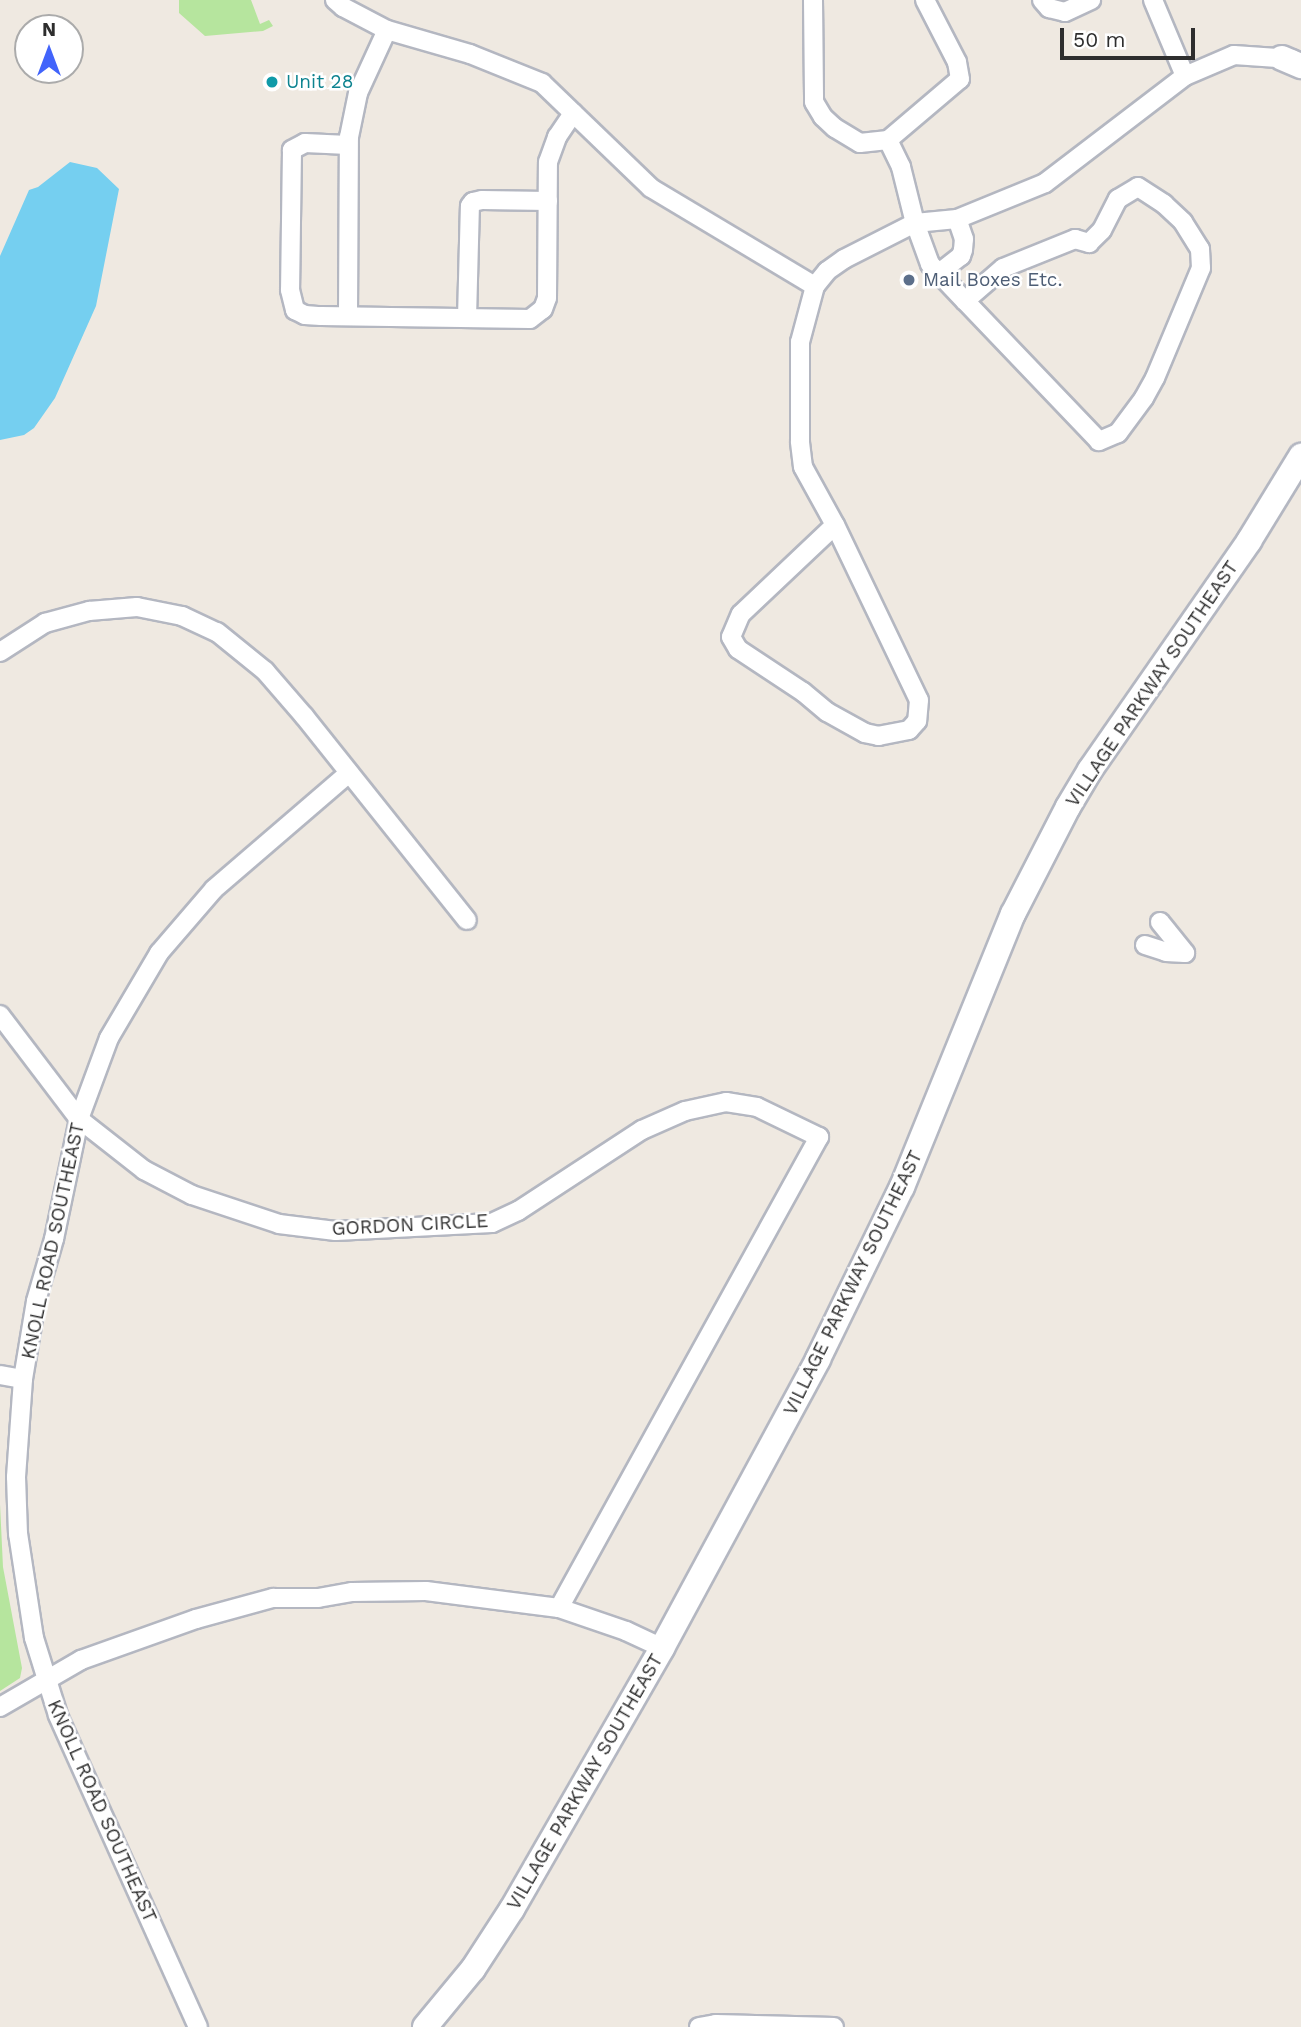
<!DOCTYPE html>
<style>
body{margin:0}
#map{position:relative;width:1301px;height:2027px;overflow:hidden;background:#efe9e1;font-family:"Work Sans",sans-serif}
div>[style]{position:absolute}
.green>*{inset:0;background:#b6e59e}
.water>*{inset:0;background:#75cff0}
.roads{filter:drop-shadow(2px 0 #b4b7c1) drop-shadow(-2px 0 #b4b7c1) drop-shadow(0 2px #b4b7c1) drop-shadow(0 -2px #b4b7c1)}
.street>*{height:18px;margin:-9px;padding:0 9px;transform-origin:9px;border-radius:9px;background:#fff}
.secondary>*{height:24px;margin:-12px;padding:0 12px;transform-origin:12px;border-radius:12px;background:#fff}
.dots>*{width:19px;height:19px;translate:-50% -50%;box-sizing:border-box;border:4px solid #fff;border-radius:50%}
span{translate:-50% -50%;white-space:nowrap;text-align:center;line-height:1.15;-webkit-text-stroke:5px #fff;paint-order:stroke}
.culture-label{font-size:19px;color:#0d838f}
.left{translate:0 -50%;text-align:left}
.service-label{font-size:19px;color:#4e5e75}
.street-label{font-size:19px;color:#2e2e2e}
.north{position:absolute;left:14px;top:14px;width:70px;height:70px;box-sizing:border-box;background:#fff;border:2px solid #ababab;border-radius:50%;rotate:0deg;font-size:19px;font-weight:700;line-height:28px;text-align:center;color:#2e2e2e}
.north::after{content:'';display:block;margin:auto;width:24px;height:32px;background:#4264fb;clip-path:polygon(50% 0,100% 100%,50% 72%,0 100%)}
.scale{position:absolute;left:1060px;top:28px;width:135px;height:32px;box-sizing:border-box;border:4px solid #2e2e2e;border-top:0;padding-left:9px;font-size:21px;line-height:24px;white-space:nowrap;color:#2e2e2e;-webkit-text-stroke:5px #fff;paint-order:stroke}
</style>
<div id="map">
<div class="green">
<i style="clip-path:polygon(179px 0,251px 0,260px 24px,269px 20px,273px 26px,263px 31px,205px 36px,179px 13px)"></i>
<i style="clip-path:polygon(0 1504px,3px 1567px,22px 1668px,20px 1678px,0 1691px)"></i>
</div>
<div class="water">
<i style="clip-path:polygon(70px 162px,97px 168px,119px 189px,96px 306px,55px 398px,34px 428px,24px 435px,0 440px,0 256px,29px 190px,38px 187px)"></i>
</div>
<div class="roads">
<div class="street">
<i style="left:335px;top:0;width:11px;rotate:41deg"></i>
<i style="left:343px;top:7px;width:50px;rotate:27.6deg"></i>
<i style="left:387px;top:30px;width:86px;rotate:16.1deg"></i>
<i style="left:470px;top:54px;width:78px;rotate:21.9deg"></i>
<i style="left:542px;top:83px;width:151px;rotate:43.9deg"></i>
<i style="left:651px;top:188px;width:191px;rotate:30.9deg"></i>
<i style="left:813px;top:0;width:102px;rotate:89.4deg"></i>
<i style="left:814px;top:102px;width:17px;rotate:59deg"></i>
<i style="left:823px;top:117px;width:16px;rotate:43deg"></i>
<i style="left:835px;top:128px;width:29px;rotate:31deg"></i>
<i style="left:860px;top:143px;width:28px;rotate:-6deg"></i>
<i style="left:888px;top:140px;width:94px;rotate:-40.3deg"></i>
<i style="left:960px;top:79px;width:17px;rotate:-100deg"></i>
<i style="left:957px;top:62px;width:70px;rotate:-117.3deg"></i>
<i style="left:1042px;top:0;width:11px;rotate:49deg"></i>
<i style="left:1049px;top:8px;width:16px;rotate:14deg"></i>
<i style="left:1065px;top:12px;width:29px;rotate:-25deg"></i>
<i style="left:1153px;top:0;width:82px;rotate:67.2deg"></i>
<i style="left:888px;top:140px;width:30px;rotate:64deg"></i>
<i style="left:901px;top:167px;width:58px;rotate:76deg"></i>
<i style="left:915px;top:223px;width:44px;rotate:69.9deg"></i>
<i style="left:930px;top:264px;width:51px;rotate:46.6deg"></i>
<i style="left:348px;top:145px;width:43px;rotate:-177.3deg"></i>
<i style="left:305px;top:143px;width:15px;rotate:152deg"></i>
<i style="left:292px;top:150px;width:140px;rotate:90.8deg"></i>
<i style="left:290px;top:290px;width:21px;rotate:76deg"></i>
<i style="left:295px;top:310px;width:11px;rotate:27deg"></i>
<i style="left:305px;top:315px;width:16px;rotate:4deg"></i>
<i style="left:321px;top:316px;width:209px;rotate:0.8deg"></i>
<i style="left:530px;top:319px;width:16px;rotate:-38deg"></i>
<i style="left:543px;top:309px;width:12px;rotate:-70deg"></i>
<i style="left:547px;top:298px;width:136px;rotate:-89.6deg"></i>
<i style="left:548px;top:162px;width:27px;rotate:-70deg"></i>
<i style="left:557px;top:137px;width:29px;rotate:-56deg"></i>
<i style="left:1138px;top:187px;width:31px;rotate:33deg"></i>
<i style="left:1164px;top:204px;width:26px;rotate:43deg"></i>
<i style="left:1183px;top:222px;width:32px;rotate:58deg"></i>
<i style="left:1200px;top:249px;width:19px;rotate:87deg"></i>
<i style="left:1201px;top:268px;width:119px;rotate:112.7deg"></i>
<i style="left:1155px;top:378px;width:23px;rotate:119deg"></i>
<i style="left:1144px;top:398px;width:44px;rotate:126.6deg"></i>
<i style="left:1118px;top:433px;width:21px;rotate:157deg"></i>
<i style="left:1099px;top:441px;width:194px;rotate:-133.7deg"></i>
<i style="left:965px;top:301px;width:50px;rotate:-41deg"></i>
<i style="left:1003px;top:268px;width:78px;rotate:-21.9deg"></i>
<i style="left:1075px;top:239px;width:15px;rotate:16deg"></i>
<i style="left:1089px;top:243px;width:18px;rotate:-45deg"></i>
<i style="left:1102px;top:230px;width:35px;rotate:-63deg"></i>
<i style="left:1118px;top:199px;width:23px;rotate:-31deg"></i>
<i style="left:939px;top:273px;width:28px;rotate:-38deg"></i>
<i style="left:961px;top:256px;width:6px;rotate:-72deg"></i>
<i style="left:963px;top:250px;width:11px;rotate:-85deg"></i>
<i style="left:964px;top:239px;width:21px;rotate:-109deg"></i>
<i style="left:348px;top:315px;width:178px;rotate:-89.7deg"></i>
<i style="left:349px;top:137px;width:45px;rotate:-78.4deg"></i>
<i style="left:358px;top:93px;width:69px;rotate:-65.3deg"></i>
<i style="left:467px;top:318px;width:112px;rotate:-88.5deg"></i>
<i style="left:470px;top:206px;width:5px;rotate:-53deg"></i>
<i style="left:473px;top:202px;width:9px;rotate:-13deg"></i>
<i style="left:482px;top:200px;width:66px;rotate:0.9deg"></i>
<i style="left:835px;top:525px;width:66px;rotate:-118.9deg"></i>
<i style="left:803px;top:467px;width:26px;rotate:-97deg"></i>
<i style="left:800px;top:441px;width:99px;rotate:-90deg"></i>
<i style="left:800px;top:342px;width:58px;rotate:-75deg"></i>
<i style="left:815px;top:286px;width:19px;rotate:-51deg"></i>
<i style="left:827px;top:271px;width:21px;rotate:-35deg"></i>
<i style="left:844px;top:259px;width:80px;rotate:-26.9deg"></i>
<i style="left:915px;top:223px;width:42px;rotate:-5.4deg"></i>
<i style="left:957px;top:219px;width:95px;rotate:-22.2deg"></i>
<i style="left:1045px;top:183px;width:176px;rotate:-37.4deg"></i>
<i style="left:1185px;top:76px;width:53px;rotate:-23.2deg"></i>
<i style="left:1234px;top:55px;width:58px;rotate:3.9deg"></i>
<i style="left:835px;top:525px;width:194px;rotate:64.4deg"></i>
<i style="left:919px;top:700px;width:21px;rotate:95deg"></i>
<i style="left:917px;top:721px;width:12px;rotate:132deg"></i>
<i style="left:909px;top:730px;width:31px;rotate:169deg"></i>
<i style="left:879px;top:736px;width:14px;rotate:-168deg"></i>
<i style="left:865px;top:733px;width:43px;rotate:-151.1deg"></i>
<i style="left:827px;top:712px;width:31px;rotate:-140deg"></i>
<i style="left:803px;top:692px;width:78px;rotate:-146.5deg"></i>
<i style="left:738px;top:649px;width:14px;rotate:-120deg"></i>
<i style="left:731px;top:637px;width:25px;rotate:-67deg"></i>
<i style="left:741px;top:614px;width:129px;rotate:-43.4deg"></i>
<i style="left:0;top:652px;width:54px;rotate:-32.8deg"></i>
<i style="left:45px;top:623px;width:46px;rotate:-15.3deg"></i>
<i style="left:89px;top:611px;width:48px;rotate:-4.8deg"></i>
<i style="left:137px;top:607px;width:46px;rotate:11.3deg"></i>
<i style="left:182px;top:616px;width:38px;rotate:25deg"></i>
<i style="left:217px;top:632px;width:62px;rotate:39.1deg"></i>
<i style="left:265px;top:671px;width:60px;rotate:49.1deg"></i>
<i style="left:304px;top:716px;width:261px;rotate:51.4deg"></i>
<i style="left:1160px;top:922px;width:40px;rotate:51deg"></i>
<i style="left:1145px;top:945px;width:22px;rotate:18deg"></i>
<i style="left:1166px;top:952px;width:19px;rotate:3deg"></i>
<i style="left:0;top:1015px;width:131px;rotate:52.8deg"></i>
<i style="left:79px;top:1119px;width:83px;rotate:38.1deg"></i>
<i style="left:144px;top:1170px;width:54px;rotate:27.5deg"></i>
<i style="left:192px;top:1195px;width:92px;rotate:18.4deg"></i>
<i style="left:279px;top:1224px;width:57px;rotate:7deg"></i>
<i style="left:336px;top:1231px;width:156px;rotate:-2.9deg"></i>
<i style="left:492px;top:1223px;width:29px;rotate:-25deg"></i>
<i style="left:518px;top:1211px;width:148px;rotate:-33.2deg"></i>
<i style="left:642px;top:1130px;width:47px;rotate:-23.8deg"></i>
<i style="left:685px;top:1111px;width:42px;rotate:-12.4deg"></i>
<i style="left:726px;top:1102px;width:31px;rotate:9deg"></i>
<i style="left:757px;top:1107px;width:69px;rotate:25.8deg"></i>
<i style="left:819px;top:1137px;width:538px;rotate:118.9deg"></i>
<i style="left:0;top:1375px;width:23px;rotate:10deg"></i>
<i style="left:0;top:1707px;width:94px;rotate:-30.1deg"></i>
<i style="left:81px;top:1660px;width:122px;rotate:-19.6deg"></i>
<i style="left:196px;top:1619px;width:80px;rotate:-15.3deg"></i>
<i style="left:273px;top:1598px;width:45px"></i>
<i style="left:318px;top:1598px;width:35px;rotate:-10deg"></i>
<i style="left:352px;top:1592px;width:74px;rotate:-0.8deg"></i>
<i style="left:426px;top:1591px;width:134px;rotate:7.3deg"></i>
<i style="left:559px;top:1608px;width:71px;rotate:18.9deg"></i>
<i style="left:626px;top:1631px;width:40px;rotate:25deg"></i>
<i style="left:198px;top:2027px;width:342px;rotate:-114.2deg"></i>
<i style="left:58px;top:1715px;width:81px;rotate:-107.3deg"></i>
<i style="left:34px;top:1638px;width:105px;rotate:-98.7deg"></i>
<i style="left:18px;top:1534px;width:57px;rotate:-92deg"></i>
<i style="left:16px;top:1477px;width:98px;rotate:-85.9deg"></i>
<i style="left:23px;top:1379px;width:79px;rotate:-80.5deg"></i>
<i style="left:36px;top:1301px;width:65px;rotate:-73.8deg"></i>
<i style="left:54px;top:1239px;width:123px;rotate:-78.2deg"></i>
<i style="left:79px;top:1119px;width:86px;rotate:-69.7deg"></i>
<i style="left:109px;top:1038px;width:99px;rotate:-59.5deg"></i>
<i style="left:159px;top:953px;width:84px;rotate:-49.3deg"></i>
<i style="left:214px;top:889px;width:178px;rotate:-40.7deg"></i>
<i style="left:699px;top:2027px;width:17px;rotate:-10deg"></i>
<i style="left:716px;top:2024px;width:118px;rotate:1.5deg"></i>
</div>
<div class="secondary">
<i style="left:1282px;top:58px;width:21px;rotate:23deg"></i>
<i style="left:425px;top:2027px;width:75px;rotate:-50.4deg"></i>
<i style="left:473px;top:1969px;width:72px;rotate:-57deg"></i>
<i style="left:512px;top:1909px;width:301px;rotate:-60.1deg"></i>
<i style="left:662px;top:1648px;width:328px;rotate:-61.6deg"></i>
<i style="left:818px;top:1359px;width:191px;rotate:-64deg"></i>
<i style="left:902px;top:1187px;width:295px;rotate:-67.9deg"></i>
<i style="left:1013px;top:914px;width:120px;rotate:-62.8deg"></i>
<i style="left:1068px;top:807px;width:43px;rotate:-59.3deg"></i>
<i style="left:1090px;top:770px;width:279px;rotate:-55.2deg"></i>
<i style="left:1249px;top:541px;width:100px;rotate:-58.5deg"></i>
</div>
</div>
<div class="dots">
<i style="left:272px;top:82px;background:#0f9aa8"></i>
<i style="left:909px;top:280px;background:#5c6f8a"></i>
</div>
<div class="culture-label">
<span class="left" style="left:286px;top:82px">Unit 28</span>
</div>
<div class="service-label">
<span class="left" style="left:923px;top:280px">Mail Boxes Etc.</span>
</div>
<div class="street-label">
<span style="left:1152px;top:684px;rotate:-56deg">VILLAGE PARKWAY SOUTHEAST</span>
<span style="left:410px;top:1225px;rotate:-3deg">GORDON CIRCLE</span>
<span style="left:53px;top:1241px;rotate:-78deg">KNOLL ROAD SOUTHEAST</span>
<span style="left:853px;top:1283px;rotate:-64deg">VILLAGE PARKWAY SOUTHEAST</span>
<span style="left:585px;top:1782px;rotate:-60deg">VILLAGE PARKWAY SOUTHEAST</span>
<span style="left:102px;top:1811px;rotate:66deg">KNOLL ROAD SOUTHEAST</span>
</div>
<div class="north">N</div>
<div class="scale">50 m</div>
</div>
